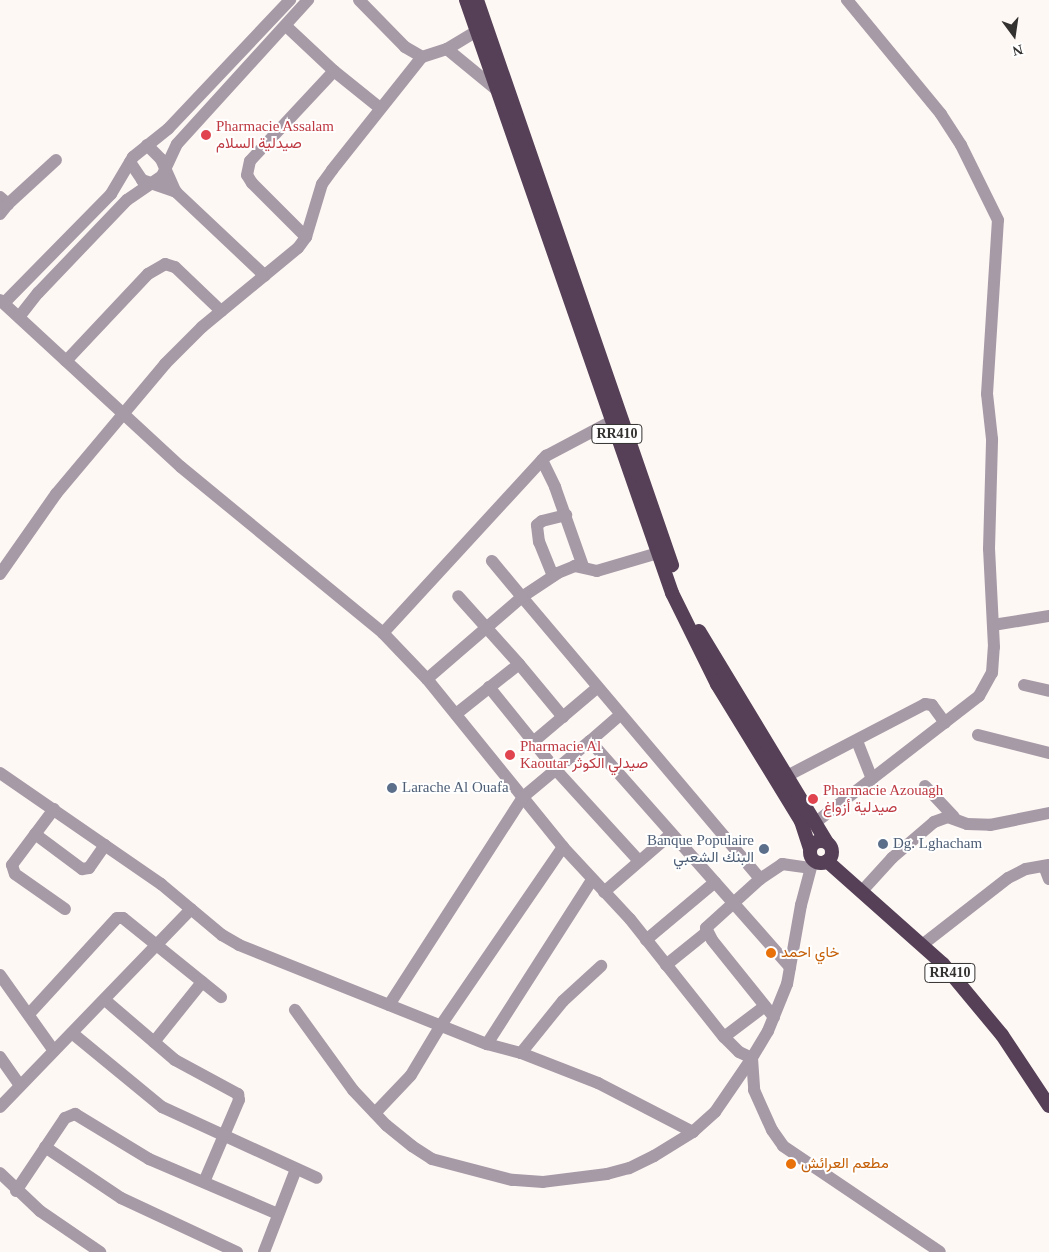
<!DOCTYPE html>
<meta charset="utf-8">
<style>
body{margin:0}
#map{position:relative;width:1049px;height:1252px;overflow:hidden;background:#fef8f4;font-family:"Times New Roman",Vazirmatn,serif}
div>[style]{position:absolute}
.minor>*{height:12px;margin:-6px;padding:0 6px;transform-origin:6px;border-radius:6px;background:#a69aa7}
.tertiary>*{height:12px;margin:-6px;padding:0 6px;transform-origin:6px;border-radius:6px;background:#a69aa7}
.trunk>*{height:14px;margin:-7px;padding:0 7px;transform-origin:7px;border-radius:7px;background:#564058}
.trunk>.ring{margin:-7px;padding:0;box-sizing:content-box;background:none;border:14px solid #564058;border-radius:50%}
.dots>*{width:14px;height:14px;translate:-50% -50%;box-sizing:border-box;border:2px solid #fff;border-radius:50%}
span{translate:-50% -50%;white-space:nowrap;text-align:center;line-height:1.15;-webkit-text-stroke:4px #fff;paint-order:stroke}
.shield-label span{padding:1px 4px;background:#fff;border:1px solid;border-radius:4px;-webkit-text-stroke-width:0}
.shield-label{font-size:14px;color:#343231;font-weight:700}
.health-label{font-size:15px;color:#be3a42}
.left{translate:0 -50%;text-align:left}
.service-label{font-size:15px;color:#4e5e75}
.right{translate:-100% -50%;text-align:right}
.food-label{font-size:15px;color:#c56008}
.north{position:absolute;left:989px;top:10px;width:50px;height:50px;-webkit-text-stroke:4px #fff;paint-order:stroke;rotate:166deg;font-size:14px;font-weight:700;line-height:20px;text-align:center;color:#343231}
.north::after{content:'';display:block;margin:auto;width:18px;height:22px;background:#343231;clip-path:polygon(50% 0,100% 100%,50% 72%,0 100%)}
</style>
<div id="map">
<div class="minor">
<i style="left:359px;top:0;width:66px;rotate:45.6deg"></i>
<i style="left:405px;top:47px;width:20px;rotate:30deg"></i>
<i style="left:286px;top:26px;width:66px;rotate:43.2deg"></i>
<i style="left:447px;top:49px;width:65px;rotate:39.4deg"></i>
<i style="left:147px;top:145px;width:20px;rotate:45deg"></i>
<i style="left:161px;top:159px;width:36px;rotate:66deg"></i>
<i style="left:176px;top:192px;width:122px;rotate:43.3deg"></i>
<i style="left:130px;top:162px;width:22px;rotate:56deg"></i>
<i style="left:142px;top:180px;width:36px;rotate:19deg"></i>
<i style="left:0;top:197px;width:11px;rotate:41deg"></i>
<i style="left:8px;top:204px;width:13px;rotate:129deg"></i>
<i style="left:8px;top:204px;width:65px;rotate:-42.5deg"></i>
<i style="left:306px;top:237px;width:76px;rotate:-135deg"></i>
<i style="left:252px;top:183px;width:9px;rotate:-122deg"></i>
<i style="left:247px;top:175px;width:14px;rotate:-78deg"></i>
<i style="left:250px;top:161px;width:123px;rotate:-47deg"></i>
<i style="left:334px;top:71px;width:59px;rotate:38.8deg"></i>
<i style="left:0;top:300px;width:246px;rotate:42.7deg"></i>
<i style="left:181px;top:467px;width:261px;rotate:39.4deg"></i>
<i style="left:383px;top:633px;width:64px;rotate:46.3deg"></i>
<i style="left:427px;top:679px;width:216px;rotate:51deg"></i>
<i style="left:563px;top:847px;width:98px;rotate:47.1deg"></i>
<i style="left:630px;top:919px;width:151px;rotate:51.5deg"></i>
<i style="left:724px;top:1037px;width:21px;rotate:45deg"></i>
<i style="left:739px;top:1052px;width:14px;rotate:25deg"></i>
<i style="left:752px;top:1058px;width:65px;rotate:124.4deg"></i>
<i style="left:715px;top:1112px;width:30px;rotate:138deg"></i>
<i style="left:693px;top:1132px;width:46px;rotate:148.4deg"></i>
<i style="left:654px;top:1156px;width:28px;rotate:154deg"></i>
<i style="left:629px;top:1168px;width:23px;rotate:165deg"></i>
<i style="left:607px;top:1174px;width:64px;rotate:172.9deg"></i>
<i style="left:543px;top:1182px;width:31px;rotate:-176deg"></i>
<i style="left:512px;top:1180px;width:83px;rotate:-165.3deg"></i>
<i style="left:432px;top:1159px;width:24px;rotate:-147deg"></i>
<i style="left:412px;top:1146px;width:33px;rotate:-141deg"></i>
<i style="left:386px;top:1125px;width:48px;rotate:-133.3deg"></i>
<i style="left:353px;top:1090px;width:99px;rotate:-125.9deg"></i>
<i style="left:4px;top:303px;width:153px;rotate:-45.5deg"></i>
<i style="left:111px;top:194px;width:43px;rotate:-59.3deg"></i>
<i style="left:133px;top:157px;width:45px;rotate:-38.7deg"></i>
<i style="left:168px;top:129px;width:178px;rotate:-46.6deg"></i>
<i style="left:19px;top:317px;width:31px;rotate:-52deg"></i>
<i style="left:38px;top:293px;width:129px;rotate:-46.3deg"></i>
<i style="left:127px;top:200px;width:42px;rotate:-34.4deg"></i>
<i style="left:162px;top:176px;width:35px;rotate:-65deg"></i>
<i style="left:177px;top:144px;width:195px;rotate:-47.7deg"></i>
<i style="left:66px;top:361px;width:120px;rotate:-46.7deg"></i>
<i style="left:148px;top:274px;width:20px;rotate:-30deg"></i>
<i style="left:165px;top:264px;width:10px;rotate:17deg"></i>
<i style="left:175px;top:267px;width:64px;rotate:43.7deg"></i>
<i style="left:542px;top:460px;width:30px;rotate:64deg"></i>
<i style="left:555px;top:487px;width:84px;rotate:70.5deg"></i>
<i style="left:658px;top:553px;width:64px;rotate:163.6deg"></i>
<i style="left:597px;top:571px;width:23px;rotate:-167deg"></i>
<i style="left:575px;top:566px;width:18px;rotate:158deg"></i>
<i style="left:558px;top:573px;width:43px;rotate:146.3deg"></i>
<i style="left:522px;top:597px;width:369px;rotate:49.8deg"></i>
<i style="left:760px;top:879px;width:73px;rotate:137.8deg"></i>
<i style="left:706px;top:928px;width:13px;rotate:63deg"></i>
<i style="left:712px;top:940px;width:99px;rotate:51.2deg"></i>
<i style="left:0;top:574px;width:98px;rotate:-55deg"></i>
<i style="left:56px;top:494px;width:170px;rotate:-50deg"></i>
<i style="left:165px;top:364px;width:52px;rotate:-45deg"></i>
<i style="left:202px;top:327px;width:124px;rotate:-39.5deg"></i>
<i style="left:298px;top:248px;width:14px;rotate:-54deg"></i>
<i style="left:306px;top:237px;width:55px;rotate:-73.2deg"></i>
<i style="left:322px;top:184px;width:17px;rotate:-54deg"></i>
<i style="left:332px;top:170px;width:144px;rotate:-51.5deg"></i>
<i style="left:422px;top:57px;width:26px;rotate:-18deg"></i>
<i style="left:447px;top:49px;width:35px;rotate:-31deg"></i>
<i style="left:553px;top:576px;width:37px;rotate:-112deg"></i>
<i style="left:539px;top:542px;width:17px;rotate:-97deg"></i>
<i style="left:537px;top:525px;width:6px;rotate:-39deg"></i>
<i style="left:542px;top:521px;width:25px;rotate:-14deg"></i>
<i style="left:993px;top:625px;width:57px;rotate:-9.1deg"></i>
<i style="left:383px;top:633px;width:241px;rotate:-47.4deg"></i>
<i style="left:546px;top:456px;width:75px;rotate:-27.9deg"></i>
<i style="left:519px;top:664px;width:69px;rotate:50.3deg"></i>
<i style="left:427px;top:679px;width:125px;rotate:-40.8deg"></i>
<i style="left:522px;top:597px;width:47px;rotate:-129.8deg"></i>
<i style="left:1024px;top:685px;width:26px;rotate:13deg"></i>
<i style="left:489px;top:687px;width:107px;rotate:51.1deg"></i>
<i style="left:556px;top:770px;width:123px;rotate:47.6deg"></i>
<i style="left:456px;top:714px;width:80px;rotate:-38.4deg"></i>
<i style="left:519px;top:664px;width:91px;rotate:-131.9deg"></i>
<i style="left:620px;top:715px;width:40px;rotate:139deg"></i>
<i style="left:590px;top:741px;width:302px;rotate:48.5deg"></i>
<i style="left:978px;top:735px;width:73px;rotate:14.2deg"></i>
<i style="left:857px;top:741px;width:41px;rotate:68.5deg"></i>
<i style="left:533px;top:742px;width:84px;rotate:-40.2deg"></i>
<i style="left:0;top:773px;width:196px;rotate:34.6deg"></i>
<i style="left:161px;top:884px;width:80px;rotate:39.9deg"></i>
<i style="left:222px;top:935px;width:20px;rotate:30deg"></i>
<i style="left:239px;top:945px;width:267px;rotate:21.8deg"></i>
<i style="left:487px;top:1044px;width:35px;rotate:15deg"></i>
<i style="left:521px;top:1053px;width:83px;rotate:21.3deg"></i>
<i style="left:598px;top:1083px;width:107px;rotate:27.3deg"></i>
<i style="left:785px;top:777px;width:158px;rotate:-27.5deg"></i>
<i style="left:925px;top:704px;width:7px;rotate:8deg"></i>
<i style="left:932px;top:705px;width:22px;rotate:54deg"></i>
<i style="left:925px;top:786px;width:42px;rotate:46.9deg"></i>
<i style="left:54px;top:809px;width:70px;rotate:126.9deg"></i>
<i style="left:12px;top:865px;width:9px;rotate:72deg"></i>
<i style="left:15px;top:874px;width:61px;rotate:35deg"></i>
<i style="left:816px;top:822px;width:206px;rotate:-37.7deg"></i>
<i style="left:979px;top:696px;width:26px;rotate:-61deg"></i>
<i style="left:992px;top:673px;width:26px;rotate:-86deg"></i>
<i style="left:994px;top:647px;width:98px;rotate:-92.9deg"></i>
<i style="left:989px;top:549px;width:110px;rotate:-88.4deg"></i>
<i style="left:992px;top:439px;width:45px;rotate:-96.3deg"></i>
<i style="left:987px;top:394px;width:174px;rotate:-86.4deg"></i>
<i style="left:998px;top:220px;width:84px;rotate:-116.3deg"></i>
<i style="left:961px;top:145px;width:37px;rotate:-123deg"></i>
<i style="left:941px;top:114px;width:148px;rotate:-129.5deg"></i>
<i style="left:35px;top:834px;width:59px;rotate:36.7deg"></i>
<i style="left:82px;top:869px;width:7px;rotate:-8deg"></i>
<i style="left:89px;top:868px;width:28px;rotate:-55deg"></i>
<i style="left:1044px;top:866px;width:14px;rotate:69deg"></i>
<i style="left:760px;top:879px;width:27px;rotate:-34deg"></i>
<i style="left:782px;top:864px;width:28px;rotate:8deg"></i>
<i style="left:862px;top:891px;width:45px;rotate:-47.7deg"></i>
<i style="left:892px;top:858px;width:55px;rotate:-40.6deg"></i>
<i style="left:934px;top:822px;width:15px;rotate:-20deg"></i>
<i style="left:948px;top:817px;width:20px;rotate:20deg"></i>
<i style="left:967px;top:824px;width:23px;rotate:2deg"></i>
<i style="left:990px;top:825px;width:60px;rotate:-11.5deg"></i>
<i style="left:604px;top:892px;width:89px;rotate:-40.9deg"></i>
<i style="left:646px;top:940px;width:90px;rotate:-40deg"></i>
<i style="left:922px;top:945px;width:109px;rotate:-37.9deg"></i>
<i style="left:1008px;top:878px;width:20px;rotate:-27deg"></i>
<i style="left:1026px;top:869px;width:23px;rotate:-10deg"></i>
<i style="left:666px;top:965px;width:53px;rotate:-38.8deg"></i>
<i style="left:0;top:975px;width:93px;rotate:54.6deg"></i>
<i style="left:105px;top:1000px;width:92px;rotate:40.6deg"></i>
<i style="left:175px;top:1060px;width:72px;rotate:28.4deg"></i>
<i style="left:238px;top:1094px;width:6px;rotate:81deg"></i>
<i style="left:239px;top:1100px;width:89px;rotate:113.1deg"></i>
<i style="left:389px;top:1005px;width:247px;rotate:-57.2deg"></i>
<i style="left:523px;top:797px;width:87px;rotate:-39.9deg"></i>
<i style="left:29px;top:1014px;width:130px;rotate:-47.5deg"></i>
<i style="left:117px;top:918px;width:6px"></i>
<i style="left:123px;top:918px;width:126px;rotate:38.9deg"></i>
<i style="left:72px;top:1033px;width:117px;rotate:39.4deg"></i>
<i style="left:162px;top:1107px;width:170px;rotate:24.6deg"></i>
<i style="left:724px;top:1037px;width:51px;rotate:-37.1deg"></i>
<i style="left:154px;top:1042px;width:77px;rotate:-51.3deg"></i>
<i style="left:487px;top:1044px;width:195px;rotate:-57.4deg"></i>
<i style="left:521px;top:1053px;width:67px;rotate:-51.1deg"></i>
<i style="left:563px;top:1001px;width:52px;rotate:-42.6deg"></i>
<i style="left:0;top:1057px;width:35px;rotate:55deg"></i>
<i style="left:0;top:1107px;width:275px;rotate:-46deg"></i>
<i style="left:375px;top:1113px;width:52px;rotate:-46.5deg"></i>
<i style="left:411px;top:1075px;width:58px;rotate:-59deg"></i>
<i style="left:441px;top:1025px;width:216px;rotate:-55.6deg"></i>
<i style="left:45px;top:1147px;width:92px;rotate:33.9deg"></i>
<i style="left:121px;top:1198px;width:128px;rotate:25deg"></i>
<i style="left:0;top:1173px;width:55px;rotate:43.5deg"></i>
<i style="left:40px;top:1211px;width:73px;rotate:34.3deg"></i>
<i style="left:16px;top:1191px;width:88px;rotate:-56.1deg"></i>
<i style="left:65px;top:1118px;width:11px;rotate:-22deg"></i>
<i style="left:75px;top:1114px;width:87px;rotate:31.3deg"></i>
<i style="left:149px;top:1159px;width:140px;rotate:23.1deg"></i>
<i style="left:264px;top:1252px;width:89px;rotate:-68.9deg"></i>
</div>
<div class="tertiary">
<i style="left:813px;top:860px;width:47px;rotate:104.9deg"></i>
<i style="left:801px;top:905px;width:80px;rotate:100deg"></i>
<i style="left:787px;top:984px;width:51px;rotate:112deg"></i>
<i style="left:768px;top:1031px;width:31px;rotate:121deg"></i>
<i style="left:752px;top:1058px;width:32px;rotate:86deg"></i>
<i style="left:754px;top:1090px;width:44px;rotate:65.8deg"></i>
<i style="left:772px;top:1130px;width:19px;rotate:55deg"></i>
<i style="left:783px;top:1146px;width:189px;rotate:34deg"></i>
</div>
<div class="trunk">
<i style="left:466px;top:0;width:628px;rotate:70.84deg"></i>
<i style="left:672px;top:593px;width:102px;rotate:63.7deg"></i>
<i style="left:717px;top:684px;width:161px;rotate:58.5deg"></i>
<i style="left:801px;top:821px;width:29px;rotate:72deg"></i>
<i style="left:477px;top:0;width:598px;rotate:70.96deg"></i>
<i style="left:699px;top:631px;width:247px;rotate:58.8deg"></i>
<i class="ring" style="left:810px;top:841px;width:8px;height:8px"></i>
<i style="left:827px;top:861px;width:155px;rotate:41.6deg"></i>
<i style="left:943px;top:964px;width:92px;rotate:50.3deg"></i>
<i style="left:1002px;top:1035px;width:85px;rotate:56.5deg"></i>
</div>
<div class="dots">
<i style="left:206px;top:135px;background:#e0444e"></i>
<i style="left:510px;top:755px;background:#e0444e"></i>
<i style="left:392px;top:788px;background:#5c6f8a"></i>
<i style="left:813px;top:799px;background:#e0444e"></i>
<i style="left:883px;top:844px;background:#5c6f8a"></i>
<i style="left:764px;top:849px;background:#5c6f8a"></i>
<i style="left:771px;top:953px;background:#e8710a"></i>
<i style="left:791px;top:1164px;background:#e8710a"></i>
</div>
<div class="shield-label">
<span style="left:617px;top:434px">RR410</span>
<span style="left:950px;top:973px">RR410</span>
</div>
<div class="health-label">
<span class="left" style="left:216px;top:135px">Pharmacie Assalam<br>صيدلية السلام</span>
<span class="left" style="left:520px;top:755px">Pharmacie Al<br>Kaoutar صيدلي الكوثر</span>
<span class="left" style="left:823px;top:799px">Pharmacie Azouagh<br>صيدلية أزواغ</span>
</div>
<div class="service-label">
<span class="left" style="left:402px;top:788px">Larache Al Ouafa</span>
<span class="right" style="left:754px;top:849px">Banque Populaire<br>البنك الشعبي</span>
<span class="left" style="left:893px;top:844px">Dg. Lghacham</span>
</div>
<div class="food-label">
<span class="left" style="left:781px;top:953px">خاي احمد</span>
<span class="left" style="left:801px;top:1164px">مطعم العرائش</span>
</div>
<div class="north">N</div>
</div>
